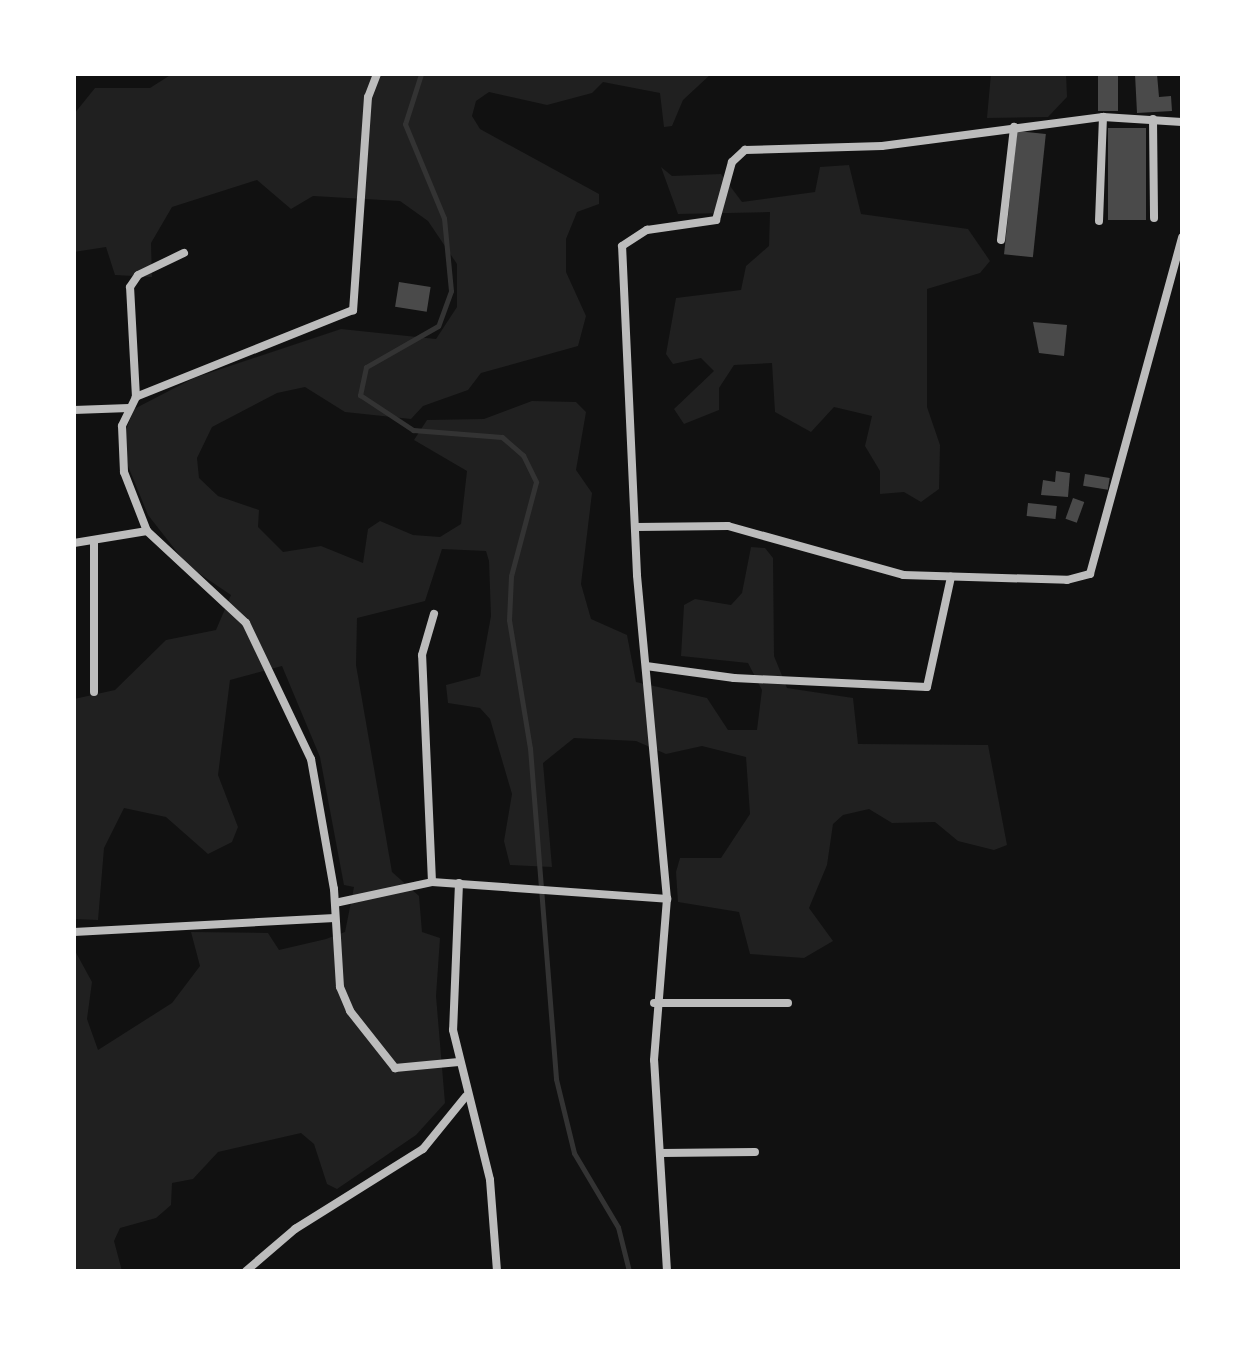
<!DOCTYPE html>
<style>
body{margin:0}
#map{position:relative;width:1256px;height:1345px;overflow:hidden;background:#111;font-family:"PT Serif",serif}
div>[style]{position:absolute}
.green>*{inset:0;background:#202020}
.stream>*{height:5px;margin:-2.5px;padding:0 2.5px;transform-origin:2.5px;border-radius:2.5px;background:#333}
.building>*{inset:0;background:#4a4a4a;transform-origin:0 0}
.minor>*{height:8px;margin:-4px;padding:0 4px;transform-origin:4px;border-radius:4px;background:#bcbcbc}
span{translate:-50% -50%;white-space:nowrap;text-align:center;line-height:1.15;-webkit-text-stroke:6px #fff;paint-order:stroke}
.frame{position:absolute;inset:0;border:76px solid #fff;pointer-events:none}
</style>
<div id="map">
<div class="green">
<i style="clip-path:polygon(172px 74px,711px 74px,683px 100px,672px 126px,664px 127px,660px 93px,603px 82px,592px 93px,547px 105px,489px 92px,476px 101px,472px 116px,480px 129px,599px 194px,599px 204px,577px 212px,566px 239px,566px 272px,586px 316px,578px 346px,481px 373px,468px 390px,423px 406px,411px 419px,345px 412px,305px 387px,277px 393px,212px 427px,197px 458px,199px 478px,218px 496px,259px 510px,258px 527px,283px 552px,321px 546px,363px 563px,368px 529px,380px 521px,413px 535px,440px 537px,461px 524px,467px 471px,414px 440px,427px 420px,484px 419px,532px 401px,576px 402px,586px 412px,576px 470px,592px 493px,581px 584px,591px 619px,627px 635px,636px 682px,707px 698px,728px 730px,757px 730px,762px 690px,748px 663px,681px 656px,684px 605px,695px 599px,731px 605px,742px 593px,751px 547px,765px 548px,773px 558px,774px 656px,787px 688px,853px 698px,858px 744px,988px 745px,1007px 845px,994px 850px,958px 841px,935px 822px,892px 823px,869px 809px,843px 815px,833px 824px,827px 865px,809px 908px,833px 941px,804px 958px,750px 954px,739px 912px,678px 902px,676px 872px,680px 858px,721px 858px,750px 814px,746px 757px,702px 746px,666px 754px,636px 741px,574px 738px,543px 763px,552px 867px,510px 865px,504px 841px,512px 794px,490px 719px,480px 708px,448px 703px,446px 685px,480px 676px,491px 616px,489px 561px,486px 551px,442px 549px,425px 601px,357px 618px,356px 665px,392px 872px,419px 896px,422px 932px,440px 938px,436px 996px,445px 1103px,416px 1135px,337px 1189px,327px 1184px,314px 1144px,301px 1133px,218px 1152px,193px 1179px,172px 1183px,171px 1205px,156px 1218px,120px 1228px,114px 1241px,122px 1271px,74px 1271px,74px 949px,92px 982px,87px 1019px,98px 1050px,172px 1003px,200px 966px,191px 932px,268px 933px,279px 950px,326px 939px,345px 932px,354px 887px,344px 885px,320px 757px,282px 666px,230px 680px,218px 775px,238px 827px,232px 842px,208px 854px,166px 817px,124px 808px,104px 848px,98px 920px,74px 919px,74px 699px,115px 690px,166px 640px,216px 630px,231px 595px,188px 566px,148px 515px,128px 466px,124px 435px,134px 409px,194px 378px,341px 329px,436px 339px,457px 307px,457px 264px,428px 221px,400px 201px,313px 196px,291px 209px,257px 180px,172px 207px,151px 243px,152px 277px,115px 275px,106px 247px,74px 252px,74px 114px,95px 88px,150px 88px)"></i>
<i style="clip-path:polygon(991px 74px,1066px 74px,1067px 97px,1048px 117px,987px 118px)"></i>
<i style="clip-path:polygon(849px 165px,861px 214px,968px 229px,990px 261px,980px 273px,927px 289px,927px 407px,940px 445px,939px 489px,921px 502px,904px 492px,880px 494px,880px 471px,865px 446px,872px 416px,834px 407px,811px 432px,775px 412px,772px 363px,734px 365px,719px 388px,719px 410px,684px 424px,674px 409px,714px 371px,701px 358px,673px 364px,666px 354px,676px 298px,741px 290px,746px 266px,769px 246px,770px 212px,678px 214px,661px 167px,672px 176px,721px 174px,742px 202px,815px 192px,820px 167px)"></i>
</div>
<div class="stream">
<i style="left:421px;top:74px;width:52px;rotate:107.7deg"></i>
<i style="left:405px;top:124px;width:102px;rotate:67.5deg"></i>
<i style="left:444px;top:218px;width:73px;rotate:84.5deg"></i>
<i style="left:451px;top:291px;width:37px;rotate:110deg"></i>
<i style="left:438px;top:326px;width:83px;rotate:150.3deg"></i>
<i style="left:366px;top:367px;width:29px;rotate:102deg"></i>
<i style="left:360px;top:395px;width:64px;rotate:33.4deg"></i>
<i style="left:413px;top:430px;width:89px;rotate:4.5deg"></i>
<i style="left:502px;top:437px;width:28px;rotate:41deg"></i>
<i style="left:523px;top:455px;width:30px;rotate:64deg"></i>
<i style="left:536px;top:482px;width:97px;rotate:104.9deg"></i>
<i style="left:511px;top:576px;width:44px;rotate:92.6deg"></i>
<i style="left:509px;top:620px;width:130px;rotate:80.7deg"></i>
<i style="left:530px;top:748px;width:332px;rotate:85.5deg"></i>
<i style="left:556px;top:1079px;width:76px;rotate:76.3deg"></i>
<i style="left:574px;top:1153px;width:86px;rotate:59.3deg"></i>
<i style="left:618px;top:1227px;width:45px;rotate:76deg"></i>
</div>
<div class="building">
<i style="left:1098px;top:74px;width:20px;height:37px"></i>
<i style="clip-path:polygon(1135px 74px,1157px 74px,1159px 97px,1171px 96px,1172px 111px,1137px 113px)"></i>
<i style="left:1108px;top:128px;width:38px;height:92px"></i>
<i style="left:1017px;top:131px;width:29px;height:124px;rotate:6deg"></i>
<i style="left:399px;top:282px;width:32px;height:25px;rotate:9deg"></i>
<i style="clip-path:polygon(1033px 322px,1067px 325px,1064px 356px,1039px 353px)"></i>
<i style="clip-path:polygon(1056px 471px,1070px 473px,1068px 497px,1041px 495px,1043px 480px,1055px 482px)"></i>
<i style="left:1085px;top:474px;width:25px;height:12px;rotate:9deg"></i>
<i style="left:1073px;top:498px;width:12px;height:22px;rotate:20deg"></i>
<i style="left:1028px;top:503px;width:29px;height:13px;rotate:6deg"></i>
</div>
<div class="minor">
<i style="left:377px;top:74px;width:25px;rotate:111deg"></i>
<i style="left:368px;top:97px;width:214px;rotate:94deg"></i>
<i style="left:353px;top:310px;width:234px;rotate:158.2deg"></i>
<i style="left:136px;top:397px;width:32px;rotate:116deg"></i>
<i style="left:122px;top:426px;width:46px;rotate:87.5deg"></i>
<i style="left:124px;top:472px;width:63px;rotate:68.7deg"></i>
<i style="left:147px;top:531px;width:135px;rotate:42.9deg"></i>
<i style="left:246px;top:623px;width:151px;rotate:64.5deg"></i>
<i style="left:311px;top:759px;width:132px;rotate:80deg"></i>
<i style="left:334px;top:889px;width:98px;rotate:86.5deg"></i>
<i style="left:340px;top:987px;width:26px;rotate:67deg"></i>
<i style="left:350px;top:1011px;width:73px;rotate:51.7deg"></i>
<i style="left:395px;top:1068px;width:64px;rotate:-5.4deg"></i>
<i style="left:1153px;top:119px;width:99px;rotate:89.4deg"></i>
<i style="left:1099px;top:221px;width:104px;rotate:-87.8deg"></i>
<i style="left:1001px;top:240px;width:114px;rotate:-83.4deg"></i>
<i style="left:136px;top:397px;width:110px;rotate:-93.1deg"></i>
<i style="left:130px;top:287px;width:14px;rotate:-56deg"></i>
<i style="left:138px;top:275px;width:51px;rotate:-25.6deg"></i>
<i style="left:74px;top:410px;width:55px;rotate:-2.1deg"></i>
<i style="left:636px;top:527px;width:92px;rotate:-0.6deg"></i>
<i style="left:728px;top:526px;width:182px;rotate:15.6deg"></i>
<i style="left:903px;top:575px;width:164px;rotate:1.7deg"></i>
<i style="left:1067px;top:580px;width:24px;rotate:-15deg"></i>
<i style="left:1090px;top:574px;width:349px;rotate:-74.7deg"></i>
<i style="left:94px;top:540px;width:152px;rotate:90deg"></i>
<i style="left:74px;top:543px;width:74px;rotate:-9.3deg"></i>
<i style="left:646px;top:666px;width:89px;rotate:7.8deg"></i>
<i style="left:734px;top:678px;width:193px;rotate:2.7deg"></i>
<i style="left:927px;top:687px;width:113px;rotate:-77.7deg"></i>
<i style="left:432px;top:882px;width:227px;rotate:-92.5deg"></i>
<i style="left:422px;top:655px;width:43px;rotate:-73.7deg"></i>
<i style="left:459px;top:883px;width:147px;rotate:92.3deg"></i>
<i style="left:453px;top:1030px;width:154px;rotate:76.1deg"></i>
<i style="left:490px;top:1180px;width:91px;rotate:85.6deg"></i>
<i style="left:335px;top:903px;width:99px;rotate:-12.2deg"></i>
<i style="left:432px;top:882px;width:236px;rotate:4.1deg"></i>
<i style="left:74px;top:932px;width:261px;rotate:-3.1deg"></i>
<i style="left:654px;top:1003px;width:134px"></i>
<i style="left:662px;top:1153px;width:93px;rotate:-0.6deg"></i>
<i style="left:246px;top:1271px;width:65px;rotate:-40.6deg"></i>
<i style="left:295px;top:1229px;width:151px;rotate:-32deg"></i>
<i style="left:423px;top:1149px;width:68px;rotate:-50.9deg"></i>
<i style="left:667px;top:1271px;width:211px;rotate:-93.5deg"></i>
<i style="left:654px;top:1060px;width:162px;rotate:-85.4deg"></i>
<i style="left:667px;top:899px;width:325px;rotate:-95.3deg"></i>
<i style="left:637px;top:575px;width:329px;rotate:-92.6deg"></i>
<i style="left:622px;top:246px;width:30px;rotate:-33deg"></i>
<i style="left:647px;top:230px;width:70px;rotate:-8.2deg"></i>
<i style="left:716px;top:220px;width:60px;rotate:-74.6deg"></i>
<i style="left:732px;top:162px;width:18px;rotate:-43deg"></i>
<i style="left:745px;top:150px;width:137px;rotate:-1.7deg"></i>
<i style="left:882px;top:146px;width:223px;rotate:-7.5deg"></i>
<i style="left:1103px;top:117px;width:79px;rotate:3.6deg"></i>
</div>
<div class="frame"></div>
</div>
